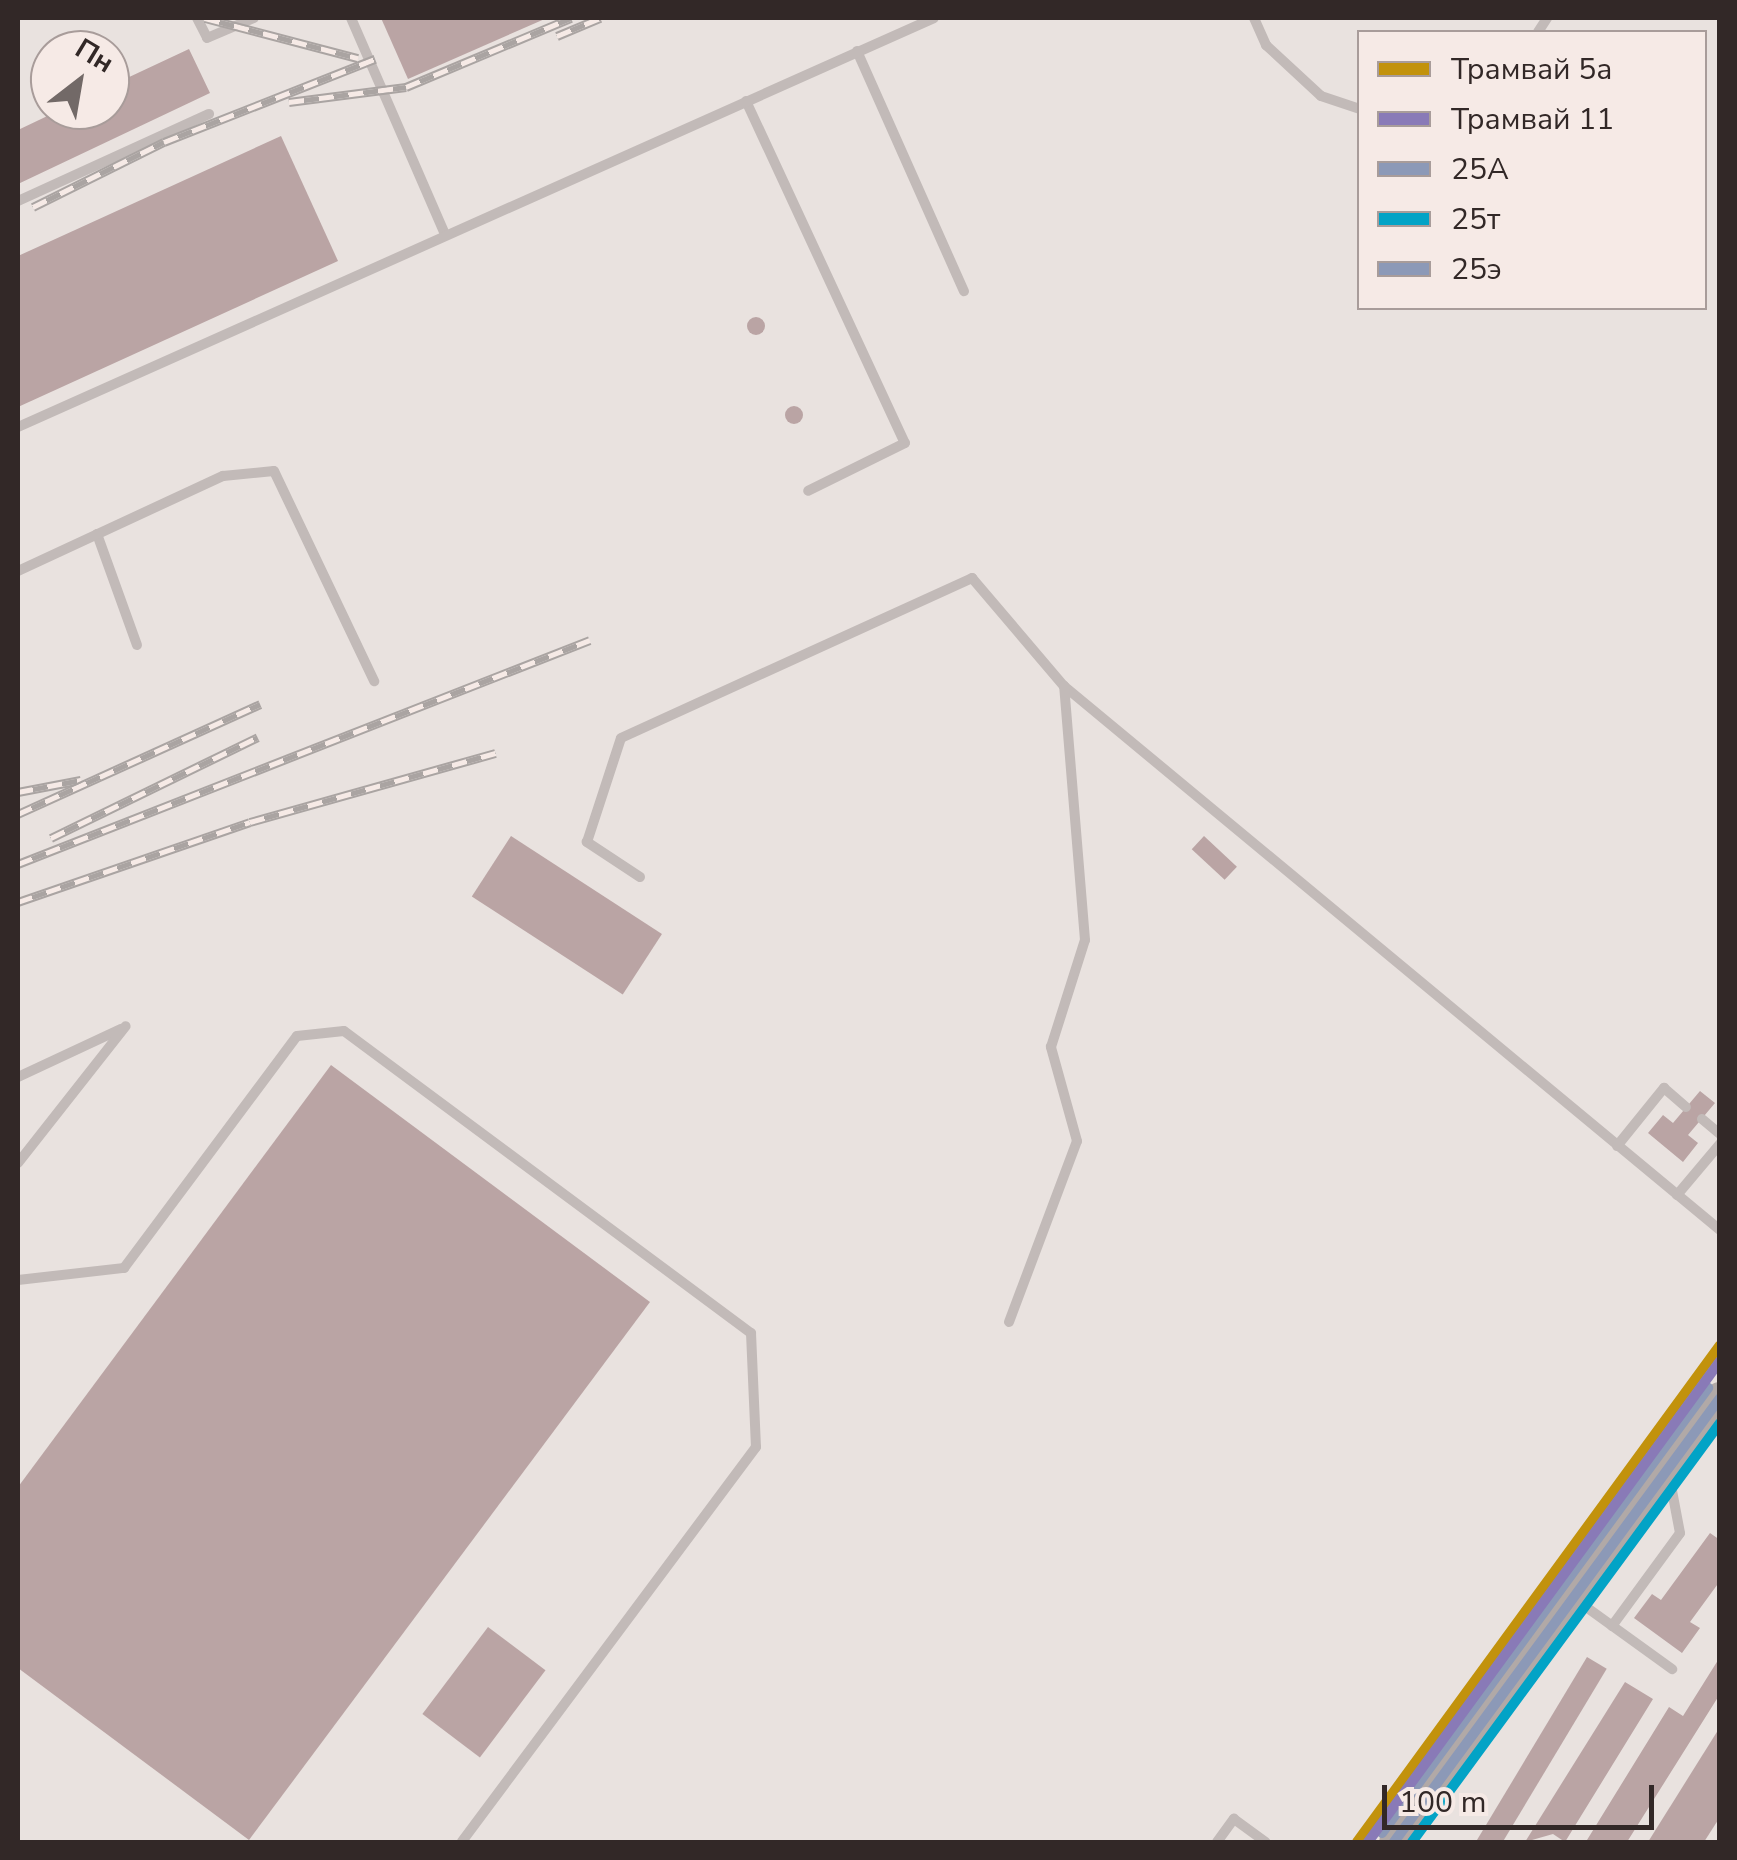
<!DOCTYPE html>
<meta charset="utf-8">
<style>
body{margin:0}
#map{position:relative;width:1737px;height:1860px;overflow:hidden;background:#e9e2df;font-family:"Nunito Sans",sans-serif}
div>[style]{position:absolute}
.building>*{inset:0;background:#baa4a4;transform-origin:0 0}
.round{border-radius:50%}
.service>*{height:10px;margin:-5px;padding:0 5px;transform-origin:5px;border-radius:5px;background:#c2bab8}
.primary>*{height:30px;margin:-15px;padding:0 15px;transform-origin:15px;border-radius:15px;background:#b1a9a7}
.rail>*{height:9px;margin-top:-4.5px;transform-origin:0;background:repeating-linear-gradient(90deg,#f6eae6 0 15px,#aaa4a2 0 30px);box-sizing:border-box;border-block:2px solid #aaa4a2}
.bus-1>*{height:10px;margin:-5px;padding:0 5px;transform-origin:5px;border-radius:5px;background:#8c99b7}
.bus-2>*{height:10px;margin:-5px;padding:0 5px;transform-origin:5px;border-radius:5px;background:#02a3c6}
.bus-3>*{height:10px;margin:-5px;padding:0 5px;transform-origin:5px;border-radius:5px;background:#8c99b7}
.tram-1>*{height:10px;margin:-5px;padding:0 5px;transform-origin:5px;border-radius:5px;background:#c2920c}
.tram-2>*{height:10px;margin:-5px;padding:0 5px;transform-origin:5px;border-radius:5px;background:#897ab7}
span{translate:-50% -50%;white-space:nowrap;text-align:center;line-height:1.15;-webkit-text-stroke:10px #f6eae6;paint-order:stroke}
.frame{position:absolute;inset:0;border:20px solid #322827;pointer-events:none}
.legend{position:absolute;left:1357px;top:30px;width:350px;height:280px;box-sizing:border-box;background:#f6eae6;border:2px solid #a89c9a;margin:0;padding:12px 18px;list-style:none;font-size:30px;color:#322827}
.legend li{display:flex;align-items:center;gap:20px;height:50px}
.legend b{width:50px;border:2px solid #a89c9a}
.north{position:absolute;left:30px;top:30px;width:100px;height:100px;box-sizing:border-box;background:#f6eae6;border:2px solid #a89c9a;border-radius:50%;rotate:31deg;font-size:28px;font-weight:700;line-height:40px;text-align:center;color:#322827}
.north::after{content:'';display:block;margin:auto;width:35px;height:45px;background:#726967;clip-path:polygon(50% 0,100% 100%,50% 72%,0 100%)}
.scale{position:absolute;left:1382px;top:1785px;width:272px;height:45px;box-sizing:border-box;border:5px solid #322827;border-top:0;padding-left:12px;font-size:30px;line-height:35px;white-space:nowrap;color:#322827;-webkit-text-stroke:8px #f6eae6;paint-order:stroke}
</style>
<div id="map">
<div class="building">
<i style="clip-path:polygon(381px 18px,547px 18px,408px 79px)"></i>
<i style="clip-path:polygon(189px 49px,210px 93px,18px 184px,18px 130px,60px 110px,110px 110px,110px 86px)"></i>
<i style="clip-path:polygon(281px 136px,338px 261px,18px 407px,18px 256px)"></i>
<i class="round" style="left:747px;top:317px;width:18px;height:18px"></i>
<i class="round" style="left:785px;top:406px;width:18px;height:18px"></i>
<i style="left:511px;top:836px;width:180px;height:72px;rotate:33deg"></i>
<i style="left:1204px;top:836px;width:45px;height:18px;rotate:43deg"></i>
<i style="clip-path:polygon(331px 1065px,650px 1302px,249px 1840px,18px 1668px,18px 1487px)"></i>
<i style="clip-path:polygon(1700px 1091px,1715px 1103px,1688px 1135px,1698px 1143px,1683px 1162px,1648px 1133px,1663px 1115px,1673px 1123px)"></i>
<i style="clip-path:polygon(1710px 1533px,1720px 1540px,1720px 1581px,1690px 1622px,1700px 1628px,1682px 1653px,1634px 1618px,1652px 1594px,1661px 1600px)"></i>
<i style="left:488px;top:1627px;width:72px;height:109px;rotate:37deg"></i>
<i style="left:1587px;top:1657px;width:23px;height:218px;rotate:31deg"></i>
<i style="clip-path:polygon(1720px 1657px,1720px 1694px,1627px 1842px,1587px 1840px,1669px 1707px,1683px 1716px)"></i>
<i style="clip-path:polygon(1625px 1682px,1653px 1699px,1565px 1842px,1553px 1834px,1525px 1842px)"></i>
<i style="clip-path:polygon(1720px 1727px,1720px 1817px,1704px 1842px,1648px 1842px)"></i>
</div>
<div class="service">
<i style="left:197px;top:18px;width:22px;rotate:63deg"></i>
<i style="left:207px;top:38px;width:51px;rotate:-23.1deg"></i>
<i style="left:351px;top:18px;width:236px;rotate:66.5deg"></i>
<i style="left:1254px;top:18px;width:30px;rotate:66deg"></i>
<i style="left:1266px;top:45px;width:75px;rotate:42.8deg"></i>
<i style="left:1321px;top:96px;width:41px;rotate:18.4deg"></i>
<i style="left:1538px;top:32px;width:17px;rotate:-57deg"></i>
<i style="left:857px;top:51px;width:263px;rotate:66deg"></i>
<i style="left:746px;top:101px;width:377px;rotate:65.1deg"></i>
<i style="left:905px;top:443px;width:108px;rotate:153.7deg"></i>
<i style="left:18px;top:201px;width:210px;rotate:-24.5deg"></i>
<i style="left:18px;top:427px;width:1003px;rotate:-24.06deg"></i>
<i style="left:97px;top:534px;width:118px;rotate:70.2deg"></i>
<i style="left:18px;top:571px;width:226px;rotate:-24.9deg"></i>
<i style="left:223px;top:476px;width:51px;rotate:-5.6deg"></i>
<i style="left:274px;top:471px;width:233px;rotate:64.5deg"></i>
<i style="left:640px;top:877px;width:64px;rotate:-146.6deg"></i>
<i style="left:587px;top:842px;width:109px;rotate:-71.9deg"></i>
<i style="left:621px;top:738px;width:386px;rotate:-24.5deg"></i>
<i style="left:972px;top:578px;width:142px;rotate:49.6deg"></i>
<i style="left:1064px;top:686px;width:852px;rotate:39.67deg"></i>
<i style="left:18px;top:1077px;width:114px;rotate:-25deg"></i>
<i style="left:1702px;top:1119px;width:23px;rotate:40deg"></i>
<i style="left:1617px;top:1146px;width:75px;rotate:-51deg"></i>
<i style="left:1664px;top:1088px;width:29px;rotate:41deg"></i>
<i style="left:18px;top:1163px;width:174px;rotate:-51.8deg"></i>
<i style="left:1677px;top:1195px;width:67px;rotate:-49.9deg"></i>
<i style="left:18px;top:1280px;width:107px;rotate:-6.5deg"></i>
<i style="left:124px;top:1268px;width:289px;rotate:-53.3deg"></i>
<i style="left:297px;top:1036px;width:47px;rotate:-6.1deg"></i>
<i style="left:344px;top:1031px;width:507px;rotate:36.58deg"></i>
<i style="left:751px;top:1333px;width:114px;rotate:87.5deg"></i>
<i style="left:756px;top:1447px;width:492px;rotate:126.7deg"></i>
<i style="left:1009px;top:1322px;width:193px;rotate:-69.4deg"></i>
<i style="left:1077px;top:1141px;width:98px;rotate:-105.5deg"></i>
<i style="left:1051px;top:1047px;width:112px;rotate:-72.4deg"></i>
<i style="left:1085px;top:940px;width:255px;rotate:-94.7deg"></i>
<i style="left:1575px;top:1599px;width:120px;rotate:35.8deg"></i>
<i style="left:1612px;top:1626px;width:115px;rotate:-53.8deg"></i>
<i style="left:1680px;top:1533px;width:59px;rotate:-100.7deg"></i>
<i style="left:1217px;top:1842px;width:29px;rotate:-54deg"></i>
<i style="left:1234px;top:1819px;width:39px;rotate:36deg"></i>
</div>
<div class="primary">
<i style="left:1394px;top:1842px;width:552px;rotate:-53.77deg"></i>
</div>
<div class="rail">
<i style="left:205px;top:18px;width:158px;rotate:14.7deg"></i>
<i style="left:557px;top:36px;width:47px;rotate:-22.7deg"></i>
<i style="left:289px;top:102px;width:118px;rotate:-7.3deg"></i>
<i style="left:406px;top:87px;width:179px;rotate:-22.7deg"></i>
<i style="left:33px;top:207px;width:146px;rotate:-26.4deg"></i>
<i style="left:164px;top:142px;width:227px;rotate:-21.5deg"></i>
<i style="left:18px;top:792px;width:64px;rotate:-10.8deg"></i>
<i style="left:18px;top:814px;width:266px;rotate:-24.4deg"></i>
<i style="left:51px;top:838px;width:230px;rotate:-26deg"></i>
<i style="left:18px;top:864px;width:614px;rotate:-21.39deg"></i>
<i style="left:18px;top:902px;width:245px;rotate:-19deg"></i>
<i style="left:250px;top:822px;width:255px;rotate:-15.7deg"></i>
</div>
<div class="bus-1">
<i style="left:1394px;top:1842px;width:551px;rotate:-53.71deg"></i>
</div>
<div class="bus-2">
<i style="left:1412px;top:1842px;width:520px;rotate:-53.68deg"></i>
</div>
<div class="bus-3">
<i style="left:1382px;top:1833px;width:552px;rotate:-53.77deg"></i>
</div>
<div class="tram-1">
<i style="left:1357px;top:1842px;width:615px;rotate:-53.86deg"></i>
</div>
<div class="tram-2">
<i style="left:1368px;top:1842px;width:596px;rotate:-53.8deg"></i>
</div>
<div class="frame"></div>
<ul class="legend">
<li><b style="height:12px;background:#c2920c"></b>Трамвай 5а</li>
<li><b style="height:12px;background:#897ab7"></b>Трамвай 11</li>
<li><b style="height:12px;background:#8c99b7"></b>25А</li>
<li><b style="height:12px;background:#02a3c6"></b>25т</li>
<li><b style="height:12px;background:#8c99b7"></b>25э</li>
</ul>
<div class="north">Пн</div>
<div class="scale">100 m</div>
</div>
